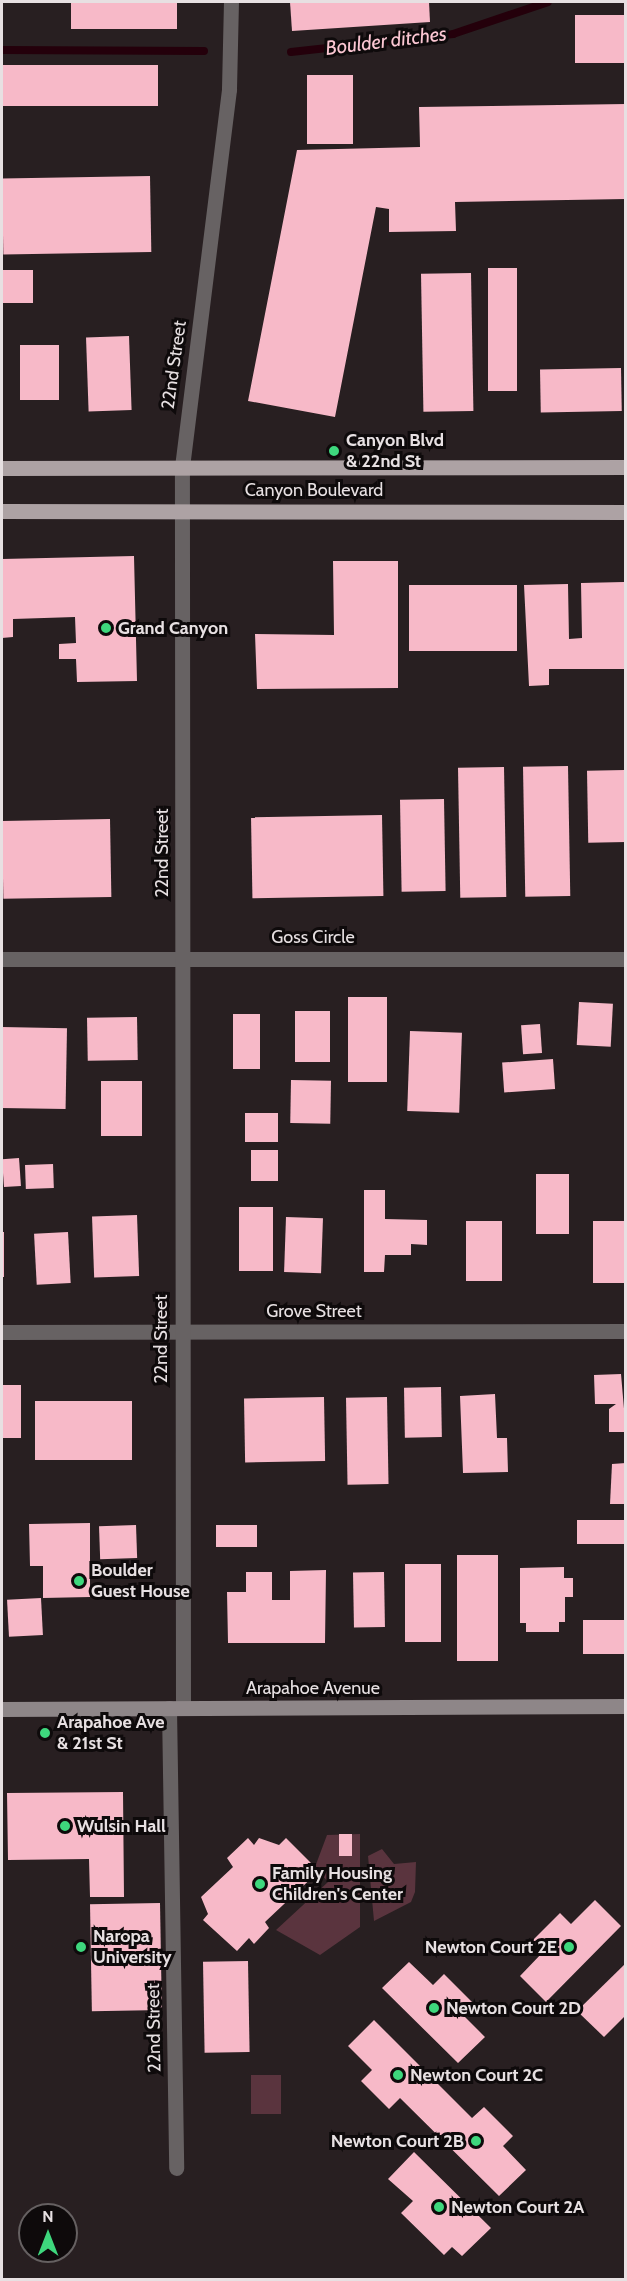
<!DOCTYPE html>
<style>
body{margin:0}
#map{position:relative;width:627px;height:2281px;overflow:hidden;background:#281f21;font-family:Cabin,sans-serif}
div>[style]{position:absolute}
.green>*{inset:0;background:#5a343e;transform-origin:0 0}
.stream>*{height:8px;margin:-4px;padding:0 4px;transform-origin:4px;border-radius:4px;background:#24000b}
.building>*{inset:0;background:#f7b9c8;transform-origin:0 0}
.minor>*{height:15px;margin:-7.5px;padding:0 7.5px;transform-origin:7.5px;border-radius:7.5px;background:#676263}
.secondary>*{height:15px;margin:-7.5px;padding:0 7.5px;transform-origin:7.5px;border-radius:7.5px;background:#8e8688}
.primary>*{height:15px;margin:-7.5px;padding:0 7.5px;transform-origin:7.5px;border-radius:7.5px;background:#ada2a4}
.dots>*{width:16px;height:16px;translate:-50% -50%;box-sizing:border-box;border:3px solid #0e0a0b;border-radius:50%}
span{translate:-50% -50%;white-space:nowrap;text-align:center;line-height:1.15;-webkit-text-stroke:6px #0e0a0b;paint-order:stroke}
.street-label{font-size:18px;color:#e7e0e2}
.poi-label{font-size:18px;color:#e7e0e2;font-weight:700}
.left{translate:0 -50%;text-align:left}
.right{translate:-100% -50%;text-align:right}
.water-label{font-size:20px;color:#fcc7d3;font-style:italic}
.frame{position:absolute;inset:0;border:3px solid #e7e0e2;pointer-events:none}
.north{position:absolute;left:18px;top:2203px;width:60px;height:60px;box-sizing:border-box;background:#0e0a0b;border:2px solid #656061;border-radius:50%;rotate:0deg;font-size:16px;font-weight:700;line-height:24px;text-align:center;color:#e7e0e2}
.north::after{content:'';display:block;margin:auto;width:21px;height:27px;background:#3ed77d;clip-path:polygon(50% 0,100% 100%,50% 72%,0 100%)}
</style>
<div id="map">
<div class="green">
<i style="clip-path:polygon(360px 1834px,360px 1927px,320px 1955px,276px 1930px,328px 1882px,315px 1867px,327px 1835px)"></i>
<i style="clip-path:polygon(382px 1849px,394px 1864px,416px 1862px,415px 1892px,411px 1902px,374px 1921px,368px 1856px)"></i>
<i style="left:251px;top:2075px;width:30px;height:39px"></i>
</div>
<div class="stream">
<i style="left:2px;top:50px;width:202px;rotate:0.3deg"></i>
<i style="left:291px;top:52px;width:163px;rotate:-6.3deg"></i>
<i style="left:453px;top:34px;width:100px;rotate:-18.6deg"></i>
</div>
<div class="building">
<i style="left:71px;top:2px;width:106px;height:27px"></i>
<i style="clip-path:polygon(290px 2px,429px 2px,430px 22px,292px 31px)"></i>
<i style="left:626px;top:15px;width:48px;height:51px;rotate:90deg"></i>
<i style="left:2px;top:65px;width:156px;height:41px"></i>
<i style="left:307px;top:75px;width:46px;height:69px"></i>
<i style="clip-path:polygon(626px 104px,626px 199px,455px 202px,456px 231px,389px 232px,389px 209px,376px 207px,335px 417px,248px 401px,297px 150px,420px 147px,419px 107px)"></i>
<i style="left:150px;top:176px;width:76px;height:148px;rotate:89deg"></i>
<i style="left:488px;top:268px;width:29px;height:123px"></i>
<i style="left:2px;top:270px;width:31px;height:33px"></i>
<i style="left:471px;top:273px;width:138px;height:50px;rotate:89deg"></i>
<i style="left:129px;top:336px;width:74px;height:43px;rotate:88deg"></i>
<i style="left:20px;top:345px;width:39px;height:55px"></i>
<i style="left:621px;top:368px;width:43px;height:81px;rotate:89deg"></i>
<i style="clip-path:polygon(134px 556px,137px 681px,77px 682px,76px 659px,59px 659px,59px 644px,76px 643px,75px 617px,13px 619px,13px 637px,2px 638px,2px 559px)"></i>
<i style="clip-path:polygon(333px 561px,398px 561px,398px 688px,257px 689px,255px 634px,334px 635px)"></i>
<i style="clip-path:polygon(624px 582px,626px 669px,549px 669px,549px 685px,529px 686px,524px 585px,568px 584px,569px 639px,582px 638px,581px 583px)"></i>
<i style="left:409px;top:585px;width:108px;height:66px"></i>
<i style="left:568px;top:766px;width:130px;height:45px;rotate:89deg"></i>
<i style="left:504px;top:767px;width:130px;height:46px;rotate:89deg"></i>
<i style="left:625px;top:770px;width:72px;height:38px;rotate:89deg"></i>
<i style="left:444px;top:799px;width:92px;height:44px;rotate:89deg"></i>
<i style="left:382px;top:815px;width:81px;height:131px;rotate:89deg"></i>
<i style="left:110px;top:819px;width:78px;height:108px;rotate:89deg"></i>
<i style="left:348px;top:997px;width:39px;height:85px"></i>
<i style="left:579px;top:1002px;width:34px;height:43px;rotate:3deg"></i>
<i style="left:295px;top:1011px;width:35px;height:51px"></i>
<i style="left:233px;top:1014px;width:27px;height:55px"></i>
<i style="left:137px;top:1017px;width:43px;height:50px;rotate:89deg"></i>
<i style="left:540px;top:1024px;width:29px;height:19px;rotate:86deg"></i>
<i style="left:2px;top:1027px;width:65px;height:81px;rotate:1deg"></i>
<i style="left:410px;top:1031px;width:52px;height:80px;rotate:2deg"></i>
<i style="left:553px;top:1059px;width:30px;height:51px;rotate:86deg"></i>
<i style="left:291px;top:1080px;width:40px;height:43px;rotate:1deg"></i>
<i style="left:101px;top:1081px;width:41px;height:55px"></i>
<i style="left:245px;top:1113px;width:33px;height:29px"></i>
<i style="left:251px;top:1150px;width:27px;height:31px"></i>
<i style="left:19px;top:1158px;width:28px;height:17px;rotate:86deg"></i>
<i style="left:53px;top:1164px;width:24px;height:28px;rotate:88deg"></i>
<i style="left:536px;top:1174px;width:33px;height:60px"></i>
<i style="clip-path:polygon(364px 1190px,385px 1190px,385px 1219px,427px 1220px,427px 1245px,411px 1244px,411px 1255px,385px 1255px,384px 1272px,364px 1272px)"></i>
<i style="left:239px;top:1207px;width:34px;height:64px"></i>
<i style="left:137px;top:1215px;width:61px;height:45px;rotate:88deg"></i>
<i style="left:286px;top:1217px;width:37px;height:55px;rotate:2deg"></i>
<i style="left:466px;top:1221px;width:36px;height:60px"></i>
<i style="left:626px;top:1221px;width:62px;height:33px;rotate:90deg"></i>
<i style="left:2px;top:1232px;width:2px;height:45px"></i>
<i style="left:68px;top:1232px;width:51px;height:34px;rotate:87deg"></i>
<i style="clip-path:polygon(621px 1374px,626px 1432px,609px 1432px,609px 1409px,616px 1404px,595px 1404px,594px 1375px)"></i>
<i style="left:2px;top:1385px;width:19px;height:53px"></i>
<i style="left:441px;top:1387px;width:50px;height:37px;rotate:89deg"></i>
<i style="clip-path:polygon(495px 1394px,497px 1438px,507px 1438px,508px 1472px,463px 1473px,460px 1396px)"></i>
<i style="left:324px;top:1397px;width:64px;height:80px;rotate:89deg"></i>
<i style="left:387px;top:1397px;width:87px;height:41px;rotate:89deg"></i>
<i style="left:132px;top:1401px;width:59px;height:97px;rotate:90deg"></i>
<i style="clip-path:polygon(626px 1463px,626px 1504px,610px 1504px,612px 1464px)"></i>
<i style="left:577px;top:1520px;width:49px;height:24px"></i>
<i style="clip-path:polygon(90px 1523px,90px 1597px,43px 1598px,43px 1566px,30px 1566px,29px 1524px)"></i>
<i style="left:136px;top:1525px;width:33px;height:37px;rotate:88deg"></i>
<i style="left:216px;top:1525px;width:41px;height:22px"></i>
<i style="left:457px;top:1555px;width:41px;height:106px"></i>
<i style="left:405px;top:1564px;width:36px;height:78px"></i>
<i style="clip-path:polygon(564px 1567px,564px 1578px,573px 1578px,573px 1597px,565px 1597px,565px 1622px,559px 1622px,559px 1632px,526px 1632px,526px 1623px,520px 1623px,520px 1568px)"></i>
<i style="clip-path:polygon(326px 1570px,325px 1643px,228px 1643px,227px 1592px,246px 1592px,246px 1572px,272px 1572px,272px 1600px,290px 1600px,290px 1571px)"></i>
<i style="left:384px;top:1572px;width:55px;height:31px;rotate:89deg"></i>
<i style="left:41px;top:1598px;width:37px;height:34px;rotate:87deg"></i>
<i style="left:626px;top:1620px;width:34px;height:43px;rotate:90deg"></i>
<i style="clip-path:polygon(123px 1792px,124px 1897px,90px 1897px,89px 1859px,8px 1860px,7px 1793px)"></i>
<i style="left:352px;top:1834px;width:22px;height:13px;rotate:90deg"></i>
<i style="clip-path:polygon(248px 1838px,254px 1845px,259px 1838px,279px 1845px,286px 1838px,319px 1871px,265px 1922px,269px 1928px,254px 1944px,249px 1938px,237px 1951px,203px 1920px,208px 1914px,201px 1897px,233px 1867px,227px 1858px)"></i>
<i style="clip-path:polygon(595px 1900px,621px 1926px,546px 2002px,520px 1976px,543px 1952px,532px 1941px,560px 1913px,571px 1924px)"></i>
<i style="left:160px;top:1903px;width:107px;height:70px;rotate:89deg"></i>
<i style="left:248px;top:1961px;width:91px;height:45px;rotate:89deg"></i>
<i style="clip-path:polygon(409px 1962px,433px 1985px,444px 1974px,472px 2002px,461px 2013px,485px 2037px,458px 2063px,382px 1988px)"></i>
<i style="clip-path:polygon(626px 1963px,626px 2015px,604px 2037px,577px 2011px)"></i>
<i style="clip-path:polygon(374px 2020px,472px 2118px,484px 2107px,513px 2136px,503px 2146px,526px 2170px,499px 2196px,400px 2098px,389px 2109px,361px 2081px,372px 2070px,348px 2046px)"></i>
<i style="clip-path:polygon(414px 2152px,491px 2228px,462px 2256px,452px 2247px,444px 2255px,401px 2213px,413px 2201px,388px 2179px)"></i>
</div>
<div class="minor">
<i style="left:2px;top:959px;width:624px"></i>
<i style="left:2px;top:1332px;width:624px;rotate:-0.09deg"></i>
<i style="left:169px;top:1708px;width:460px;rotate:89.1deg"></i>
<i style="left:183px;top:1708px;width:1241px;rotate:-90.05deg"></i>
<i style="left:182px;top:467px;width:381px;rotate:-82.9deg"></i>
<i style="left:229px;top:89px;width:87px;rotate:-88.7deg"></i>
</div>
<div class="secondary">
<i style="left:2px;top:1709px;width:624px;rotate:-0.28deg"></i>
</div>
<div class="primary">
<i style="left:2px;top:468px;width:624px;rotate:-0.09deg"></i>
<i style="left:2px;top:511px;width:624px;rotate:0.09deg"></i>
</div>
<div class="dots">
<i style="left:334px;top:451px;background:#3ed77d"></i>
<i style="left:106px;top:628px;background:#3ed77d"></i>
<i style="left:79px;top:1581px;background:#3ed77d"></i>
<i style="left:45px;top:1733px;background:#3ed77d"></i>
<i style="left:65px;top:1826px;background:#3ed77d"></i>
<i style="left:260px;top:1884px;background:#3ed77d"></i>
<i style="left:81px;top:1947px;background:#3ed77d"></i>
<i style="left:569px;top:1947px;background:#3ed77d"></i>
<i style="left:434px;top:2008px;background:#3ed77d"></i>
<i style="left:398px;top:2075px;background:#3ed77d"></i>
<i style="left:476px;top:2141px;background:#3ed77d"></i>
<i style="left:439px;top:2207px;background:#3ed77d"></i>
</div>
<div class="street-label">
<span style="left:174px;top:365px;rotate:-82deg">22nd Street</span>
<span style="left:314px;top:490px">Canyon Boulevard</span>
<span style="left:162px;top:853px;rotate:-90deg">22nd Street</span>
<span style="left:313px;top:937px">Goss Circle</span>
<span style="left:314px;top:1311px">Grove Street</span>
<span style="left:161px;top:1339px;rotate:-90deg">22nd Street</span>
<span style="left:313px;top:1688px">Arapahoe Avenue</span>
<span style="left:154px;top:2028px;rotate:-91deg">22nd Street</span>
</div>
<div class="poi-label">
<span class="left" style="left:346px;top:451px">Canyon Blvd<br>&amp; 22nd St</span>
<span class="left" style="left:118px;top:628px">Grand Canyon</span>
<span class="left" style="left:91px;top:1581px">Boulder<br>Guest House</span>
<span class="left" style="left:57px;top:1733px">Arapahoe Ave<br>&amp; 21st St</span>
<span class="left" style="left:77px;top:1826px">Wulsin Hall</span>
<span class="left" style="left:272px;top:1884px">Family Housing<br>Children's Center</span>
<span class="left" style="left:93px;top:1947px">Naropa<br>University</span>
<span class="right" style="left:557px;top:1947px">Newton Court 2E</span>
<span class="left" style="left:446px;top:2008px">Newton Court 2D</span>
<span class="left" style="left:410px;top:2075px">Newton Court 2C</span>
<span class="right" style="left:464px;top:2141px">Newton Court 2B</span>
<span class="left" style="left:451px;top:2207px">Newton Court 2A</span>
</div>
<div class="water-label">
<span style="left:386px;top:41px;rotate:-7deg">Boulder ditches</span>
</div>
<div class="frame"></div>
<div class="north">N</div>
</div>
